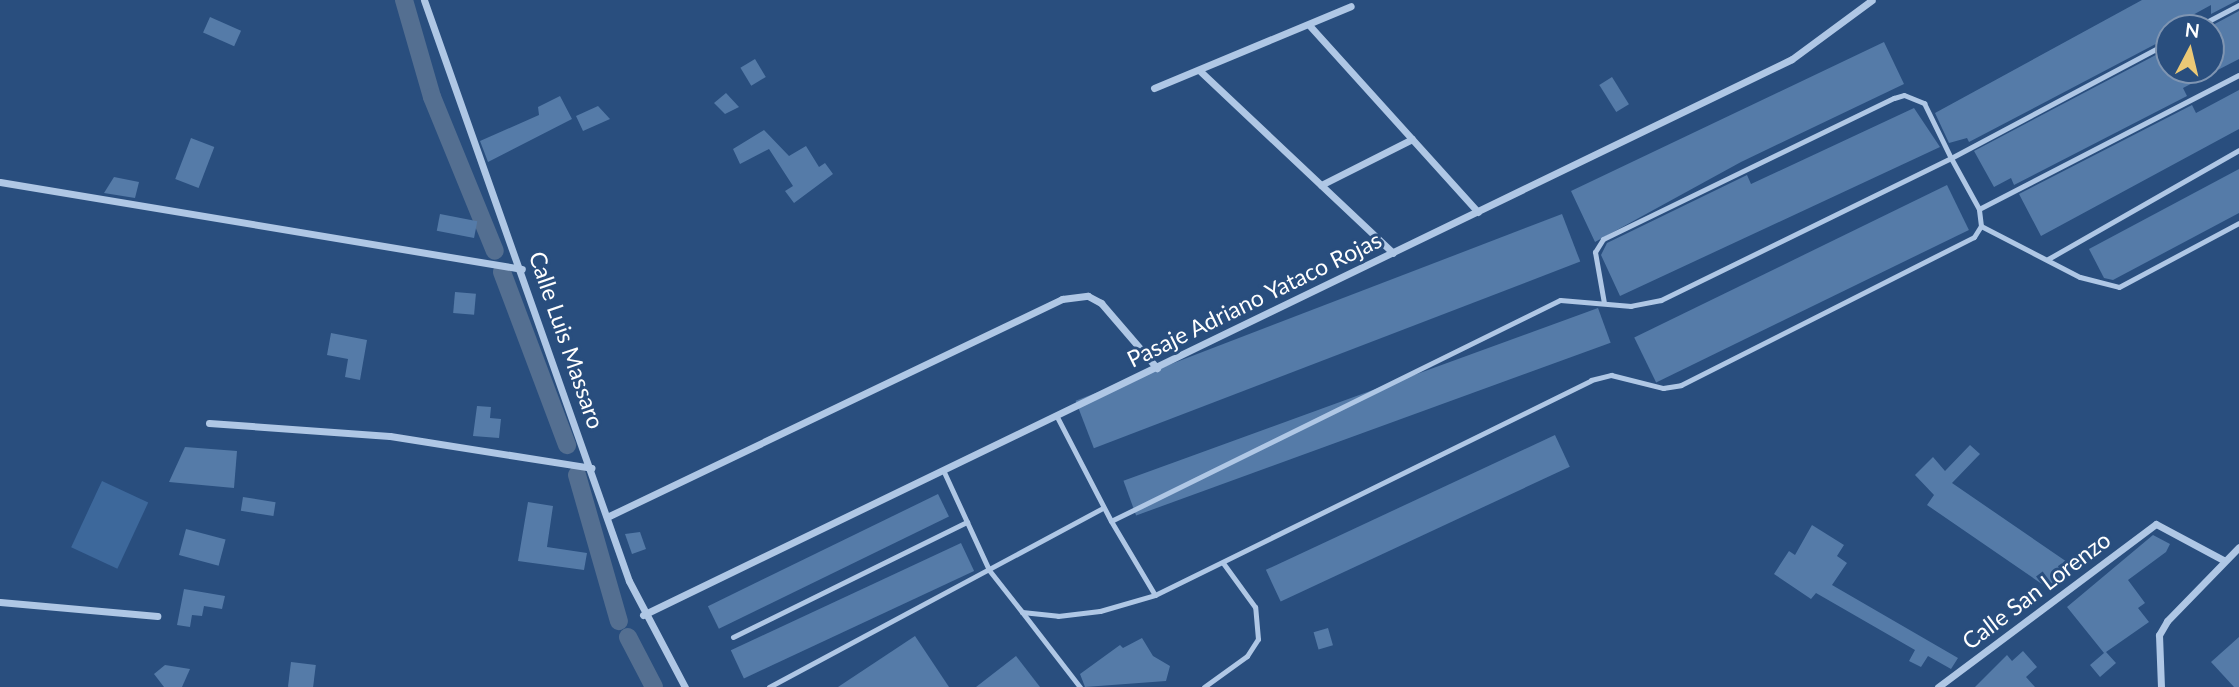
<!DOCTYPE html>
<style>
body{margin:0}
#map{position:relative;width:2239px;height:687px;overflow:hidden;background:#294e7e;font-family:Lato,sans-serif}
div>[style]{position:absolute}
.green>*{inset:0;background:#3d689b;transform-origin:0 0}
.canal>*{height:18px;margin:-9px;padding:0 9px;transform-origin:9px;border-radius:9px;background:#546f91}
.building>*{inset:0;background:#557ba8;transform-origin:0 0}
.lane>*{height:5px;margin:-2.5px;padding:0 2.5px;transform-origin:2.5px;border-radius:2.5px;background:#afc7e5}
.street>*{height:7px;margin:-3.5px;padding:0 3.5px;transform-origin:3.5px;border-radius:3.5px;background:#afc7e5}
span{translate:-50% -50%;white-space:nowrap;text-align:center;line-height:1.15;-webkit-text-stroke:6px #294e7e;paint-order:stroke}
.street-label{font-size:23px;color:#fff}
.north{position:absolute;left:2155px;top:14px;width:70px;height:70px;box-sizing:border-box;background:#294e7e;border:2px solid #7f95b2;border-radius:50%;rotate:7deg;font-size:19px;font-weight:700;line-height:28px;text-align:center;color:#fff}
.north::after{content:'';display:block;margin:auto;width:24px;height:32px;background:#ecc976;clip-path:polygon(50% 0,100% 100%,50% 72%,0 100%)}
</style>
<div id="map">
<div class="green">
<i style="left:102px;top:481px;width:51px;height:73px;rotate:25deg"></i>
</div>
<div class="canal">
<i style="left:404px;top:0;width:101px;rotate:73.9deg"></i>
<i style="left:432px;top:97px;width:166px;rotate:67.8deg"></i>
<i style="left:502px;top:272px;width:185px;rotate:69.4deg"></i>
<i style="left:577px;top:475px;width:152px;rotate:74deg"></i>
<i style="left:628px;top:637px;width:56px;rotate:62.5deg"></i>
</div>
<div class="building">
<i style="clip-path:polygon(2142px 0,2238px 0,2211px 14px,2211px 5px,2169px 28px,2169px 37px,1969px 142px,1967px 138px,1949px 143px,1935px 113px)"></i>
<i style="clip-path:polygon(2239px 11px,2239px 59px,2183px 88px,2187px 96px,2014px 185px,2011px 178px,1994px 187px,1974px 151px,2169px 48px,2169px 70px,2211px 70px,2211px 26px)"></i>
<i style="left:210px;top:17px;width:34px;height:17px;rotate:24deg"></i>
<i style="clip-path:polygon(1884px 42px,1904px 84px,1741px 162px,1595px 242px,1571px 191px)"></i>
<i style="left:755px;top:59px;width:21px;height:17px;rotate:59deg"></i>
<i style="left:1612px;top:77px;width:32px;height:15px;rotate:58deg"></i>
<i style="clip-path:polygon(2239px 90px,2239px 129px,2041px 236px,2019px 194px,2192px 105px,2196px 113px)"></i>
<i style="clip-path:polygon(726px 93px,739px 107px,725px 114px,714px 103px)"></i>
<i style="clip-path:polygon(560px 96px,572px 119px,488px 162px,480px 141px,539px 115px,538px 107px)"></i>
<i style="clip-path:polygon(598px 106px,610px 119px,583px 131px,576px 116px)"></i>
<i style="clip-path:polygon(1914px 108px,1940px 147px,1620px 296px,1601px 255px,1607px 243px,1747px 175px,1751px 184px)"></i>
<i style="clip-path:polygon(764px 130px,789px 156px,806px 146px,819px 167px,825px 163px,833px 174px,794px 203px,785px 191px,793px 186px,769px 149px,740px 164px,733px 149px)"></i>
<i style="left:191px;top:138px;width:25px;height:44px;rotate:21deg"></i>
<i style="clip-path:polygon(2239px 169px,2239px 213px,2113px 280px,2104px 278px,2089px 249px)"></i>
<i style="clip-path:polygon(114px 177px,139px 182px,135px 198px,104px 193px)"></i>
<i style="left:1947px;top:185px;width:50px;height:348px;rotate:64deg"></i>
<i style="left:440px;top:214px;width:38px;height:17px;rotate:11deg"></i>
<i style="left:1562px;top:214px;width:51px;height:521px;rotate:69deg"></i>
<i style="left:455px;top:292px;width:21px;height:21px;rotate:5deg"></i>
<i style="left:1598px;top:308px;width:37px;height:505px;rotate:70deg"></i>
<i style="clip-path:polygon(331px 333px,367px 340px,360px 380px,345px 377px,348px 359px,327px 355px)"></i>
<i style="clip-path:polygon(477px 406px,491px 407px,490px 418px,501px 419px,499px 438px,473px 436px)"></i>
<i style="left:1555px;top:435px;width:35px;height:319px;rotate:65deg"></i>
<i style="clip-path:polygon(1970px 445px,1980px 454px,1952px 483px,2070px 564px,2052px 591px,1927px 505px,1934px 495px,1915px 475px,1933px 457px,1945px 471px)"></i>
<i style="clip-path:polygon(185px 447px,237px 451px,234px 488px,169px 482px)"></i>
<i style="left:938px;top:494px;width:25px;height:256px;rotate:64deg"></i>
<i style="left:243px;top:497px;width:33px;height:14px;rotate:9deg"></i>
<i style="clip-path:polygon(528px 502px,553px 506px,547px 547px,587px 553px,584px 570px,518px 561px)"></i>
<i style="clip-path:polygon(1812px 525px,1844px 545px,1837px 556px,1847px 563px,1832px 585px,1958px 658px,1951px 669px,1928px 656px,1921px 667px,1909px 661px,1915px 650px,1816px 593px,1811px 599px,1774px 574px,1789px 551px,1795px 555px)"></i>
<i style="left:186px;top:529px;width:41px;height:27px;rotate:15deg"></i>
<i style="clip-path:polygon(640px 532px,646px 549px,632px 554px,625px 534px)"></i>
<i style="clip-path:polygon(2153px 535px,2170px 544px,2166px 552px,2128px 580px,2145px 603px,2138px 608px,2149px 622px,2106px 652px,2116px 663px,2100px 677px,2090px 665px,2104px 653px,2067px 607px)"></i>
<i style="left:961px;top:543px;width:31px;height:254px;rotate:65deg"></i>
<i style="clip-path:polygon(184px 589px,225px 596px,222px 609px,204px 606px,202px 616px,192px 615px,190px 627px,177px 625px)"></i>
<i style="left:1328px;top:628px;width:18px;height:15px;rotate:74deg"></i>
<i style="clip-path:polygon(915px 636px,949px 687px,838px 687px)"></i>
<i style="clip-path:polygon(2239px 637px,2239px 687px,2234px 687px,2211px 662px)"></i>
<i style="clip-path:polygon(1142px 638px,1153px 656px,1170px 666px,1166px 681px,1085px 687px,1080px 674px,1120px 645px,1123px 648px)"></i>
<i style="clip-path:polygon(2023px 651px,2037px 667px,2026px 677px,2035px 687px,1975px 687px,2007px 655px,2012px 661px)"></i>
<i style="clip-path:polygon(1016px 656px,1040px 687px,976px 687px)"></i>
<i style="left:291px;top:662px;width:25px;height:25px;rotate:7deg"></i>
<i style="clip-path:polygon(165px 665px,190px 669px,182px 687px,164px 687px,154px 674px)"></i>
</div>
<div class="lane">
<i style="left:2195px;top:28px;width:50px;rotate:-27.6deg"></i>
<i style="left:1979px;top:209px;width:292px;rotate:-27.3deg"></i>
<i style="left:1981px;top:226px;width:111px;rotate:27.3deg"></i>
<i style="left:2080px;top:277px;width:40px;rotate:14.4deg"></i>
<i style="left:2119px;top:287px;width:136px;rotate:-28.1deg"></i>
<i style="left:2048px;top:259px;width:220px;rotate:-29.7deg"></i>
<i style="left:1604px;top:303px;width:52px;rotate:-100deg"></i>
<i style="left:1595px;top:252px;width:15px;rotate:-58deg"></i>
<i style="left:1603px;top:239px;width:323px;rotate:-25.9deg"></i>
<i style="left:1894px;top:98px;width:10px;rotate:-17deg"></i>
<i style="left:1904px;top:95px;width:22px;rotate:22deg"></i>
<i style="left:1924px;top:103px;width:61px;rotate:63.9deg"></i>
<i style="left:1951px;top:158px;width:247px;rotate:-28deg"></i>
<i style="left:944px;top:472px;width:108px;rotate:65.3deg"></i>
<i style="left:989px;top:570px;width:53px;rotate:51.8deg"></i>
<i style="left:1022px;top:612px;width:36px;rotate:6deg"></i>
<i style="left:1058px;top:616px;width:42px;rotate:-6.8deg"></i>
<i style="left:1100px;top:611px;width:57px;rotate:-16.2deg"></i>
<i style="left:1155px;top:595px;width:486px;rotate:-26.2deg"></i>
<i style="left:1591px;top:380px;width:21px;rotate:-14deg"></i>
<i style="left:1611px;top:375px;width:54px;rotate:14deg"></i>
<i style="left:1663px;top:388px;width:18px;rotate:-9deg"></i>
<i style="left:1681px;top:385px;width:328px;rotate:-26.8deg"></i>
<i style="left:1974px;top:237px;width:13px;rotate:-58deg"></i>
<i style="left:1981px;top:226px;width:17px;rotate:-97deg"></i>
<i style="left:1979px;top:209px;width:58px;rotate:-118.8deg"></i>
<i style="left:1951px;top:158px;width:323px;rotate:153.9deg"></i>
<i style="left:1661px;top:300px;width:31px;rotate:169deg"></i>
<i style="left:1631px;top:306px;width:71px;rotate:-175.2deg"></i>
<i style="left:1560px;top:300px;width:500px;rotate:153.79deg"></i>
<i style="left:1111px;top:521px;width:117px;rotate:-117.4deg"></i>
<i style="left:1111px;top:521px;width:86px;rotate:59.3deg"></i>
<i style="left:1022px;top:612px;width:95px;rotate:52.3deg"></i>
<i style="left:733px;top:637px;width:261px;rotate:-26.2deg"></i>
<i style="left:769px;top:687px;width:379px;rotate:-28.2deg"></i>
<i style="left:1204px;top:687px;width:53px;rotate:-35.8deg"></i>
<i style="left:1247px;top:656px;width:20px;rotate:-57deg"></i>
<i style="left:1258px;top:639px;width:32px;rotate:-95deg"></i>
<i style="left:1255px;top:607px;width:54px;rotate:-126deg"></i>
</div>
<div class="street">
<i style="left:424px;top:0;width:616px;rotate:70.57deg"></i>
<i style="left:629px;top:581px;width:120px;rotate:62.2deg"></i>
<i style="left:1309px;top:25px;width:252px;rotate:47.9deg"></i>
<i style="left:1200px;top:71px;width:265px;rotate:43.3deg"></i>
<i style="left:1154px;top:88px;width:213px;rotate:-22.6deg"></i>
<i style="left:0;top:182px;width:529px;rotate:9.46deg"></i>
<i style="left:1321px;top:185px;width:102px;rotate:-26.8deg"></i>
<i style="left:209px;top:423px;width:181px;rotate:4.1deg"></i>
<i style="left:390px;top:436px;width:204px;rotate:9deg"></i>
<i style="left:607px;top:517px;width:505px;rotate:-25.6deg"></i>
<i style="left:1062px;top:299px;width:26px;rotate:-7deg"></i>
<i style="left:1088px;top:296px;width:15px;rotate:28deg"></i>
<i style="left:1101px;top:303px;width:86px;rotate:49.3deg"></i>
<i style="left:0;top:602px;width:158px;rotate:5.1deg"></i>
<i style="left:643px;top:615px;width:1276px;rotate:-25.82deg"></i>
<i style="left:1792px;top:59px;width:99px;rotate:-36.4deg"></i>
<i style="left:1938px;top:687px;width:272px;rotate:-36.8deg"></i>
<i style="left:2156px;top:524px;width:76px;rotate:28.2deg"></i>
<i style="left:2161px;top:687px;width:52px;rotate:-92.2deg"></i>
<i style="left:2159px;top:635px;width:16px;rotate:-60deg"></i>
<i style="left:2167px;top:621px;width:103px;rotate:-45.8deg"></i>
</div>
<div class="street-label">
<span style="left:1254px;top:299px;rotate:-26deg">Pasaje Adriano Yataco Rojas</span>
<span style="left:567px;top:340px;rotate:71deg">Calle Luis Massaro</span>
<span style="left:2036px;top:590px;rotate:-37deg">Calle San Lorenzo</span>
</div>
<div class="north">N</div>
</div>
